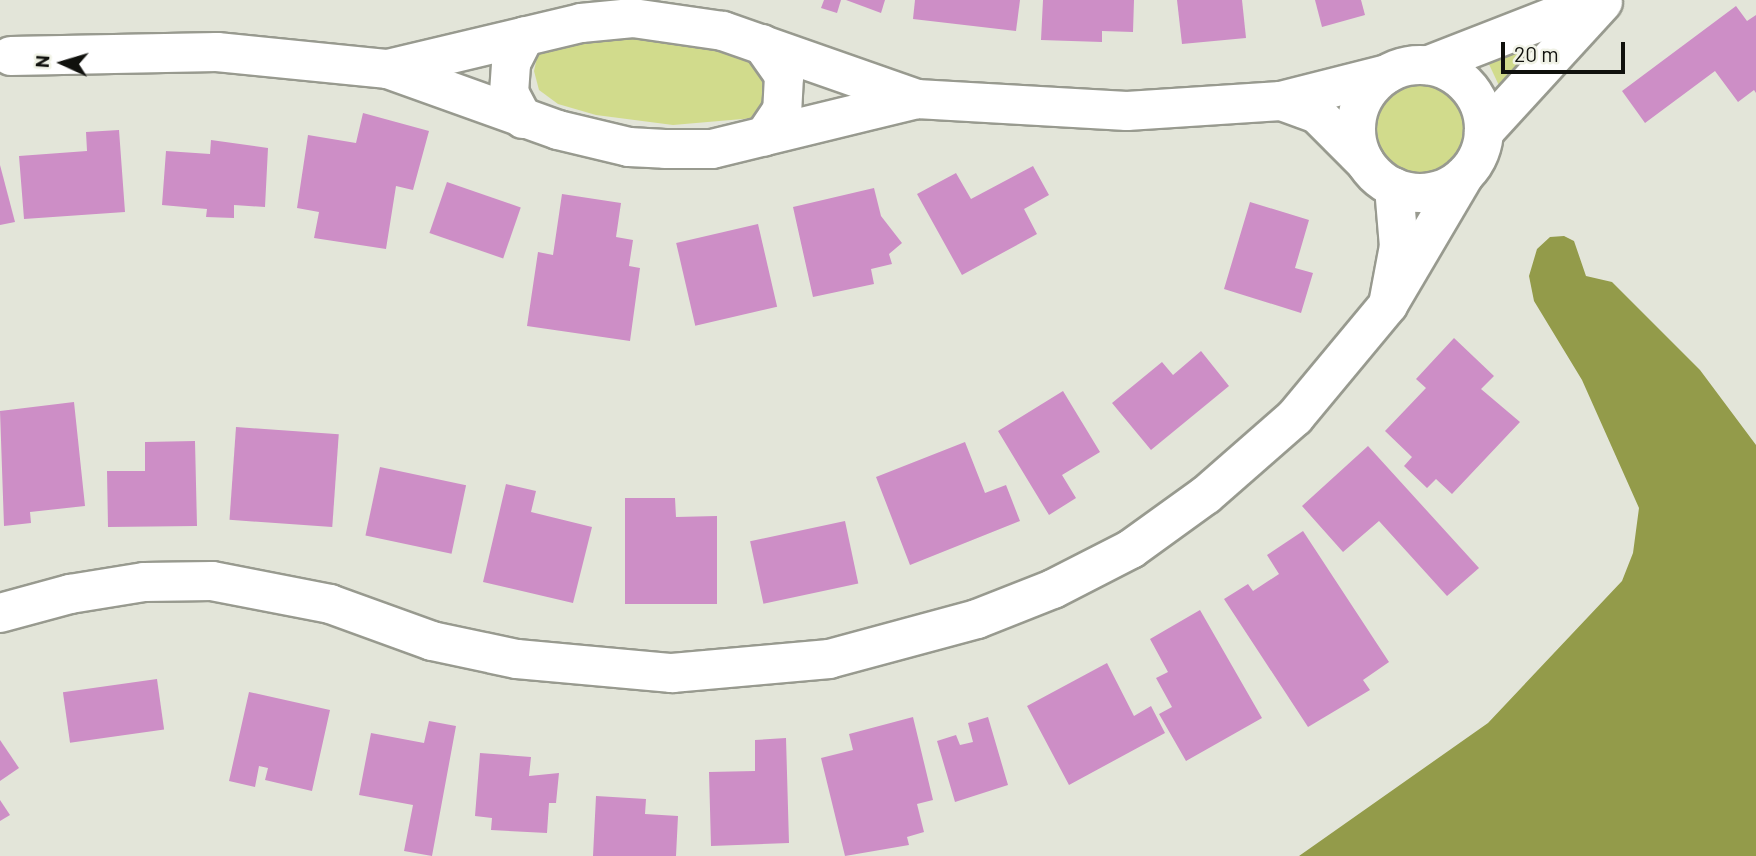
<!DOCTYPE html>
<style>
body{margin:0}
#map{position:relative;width:1756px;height:856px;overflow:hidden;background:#e3e5d9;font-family:Barlow,sans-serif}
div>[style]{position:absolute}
.green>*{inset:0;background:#d1db8c}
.round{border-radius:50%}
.water>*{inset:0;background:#939b4a}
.building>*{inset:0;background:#cd8ec6;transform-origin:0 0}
.roads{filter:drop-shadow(2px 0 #989a8f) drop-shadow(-2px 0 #989a8f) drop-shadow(0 2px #989a8f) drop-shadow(0 -2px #989a8f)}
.street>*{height:38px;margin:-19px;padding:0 19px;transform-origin:19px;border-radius:19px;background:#fff}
.street>.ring{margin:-19px;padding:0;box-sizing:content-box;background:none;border:38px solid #fff;border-radius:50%}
span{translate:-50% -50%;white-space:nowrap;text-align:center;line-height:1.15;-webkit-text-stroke:7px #f0f2e6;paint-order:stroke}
.north{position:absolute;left:28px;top:28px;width:70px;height:70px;-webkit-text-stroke:5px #f0f2e6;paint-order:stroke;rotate:274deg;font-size:19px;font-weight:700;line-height:28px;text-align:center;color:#10110d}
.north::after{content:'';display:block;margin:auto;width:24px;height:32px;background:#10110d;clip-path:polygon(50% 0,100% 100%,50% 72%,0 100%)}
.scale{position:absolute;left:1501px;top:42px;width:124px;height:32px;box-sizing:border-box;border:4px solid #10110d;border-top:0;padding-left:9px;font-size:21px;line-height:24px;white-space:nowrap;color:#10110d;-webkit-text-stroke:5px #f0f2e6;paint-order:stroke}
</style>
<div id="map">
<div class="green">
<i style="clip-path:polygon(618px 29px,760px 55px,774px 100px,754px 118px,673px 125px,596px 115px,558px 104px,539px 90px,534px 71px,538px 53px,550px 42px)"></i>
<i style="clip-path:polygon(1547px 39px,1502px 92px,1487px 60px)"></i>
<i class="round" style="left:1377px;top:79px;width:98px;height:98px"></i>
</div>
<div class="water">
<i style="clip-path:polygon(1564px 236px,1574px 241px,1586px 276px,1612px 282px,1700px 370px,1756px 445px,1756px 856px,1299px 856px,1488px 723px,1622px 581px,1633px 553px,1639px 508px,1582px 380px,1534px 301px,1529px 276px,1537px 249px,1550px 237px)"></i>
</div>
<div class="building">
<i style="clip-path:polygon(824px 0,841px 0,837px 13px,821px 8px)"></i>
<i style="clip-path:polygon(846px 0,885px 0,881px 13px)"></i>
<i style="clip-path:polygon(915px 0,1020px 0,1016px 31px,913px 19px)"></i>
<i style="clip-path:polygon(1043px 0,1134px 0,1133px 32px,1102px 31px,1102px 42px,1041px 40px)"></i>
<i style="clip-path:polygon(1177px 0,1242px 0,1246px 38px,1182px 44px)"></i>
<i style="clip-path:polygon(1315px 0,1361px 0,1365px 15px,1322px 27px)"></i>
<i style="clip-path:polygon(1736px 6px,1747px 21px,1756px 15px,1756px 93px,1754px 90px,1738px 102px,1715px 71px,1645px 123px,1622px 91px)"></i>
<i style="clip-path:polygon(363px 113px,429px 131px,413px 190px,396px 186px,386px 249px,314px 238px,319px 212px,297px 208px,308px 135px,356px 143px)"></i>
<i style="clip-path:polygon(119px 130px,125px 212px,24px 219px,19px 156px,87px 151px,86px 132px)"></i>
<i style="clip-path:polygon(211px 140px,268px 148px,265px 207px,234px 205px,234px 218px,206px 217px,207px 209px,162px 205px,166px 151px,210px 154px)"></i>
<i style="clip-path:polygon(0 165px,15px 222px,0 225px)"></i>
<i style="clip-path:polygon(1033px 166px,1049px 195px,1024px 209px,1037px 234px,962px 275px,917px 194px,956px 173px,971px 199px)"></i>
<i style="left:447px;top:182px;width:78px;height:54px;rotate:19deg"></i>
<i style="clip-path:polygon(874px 188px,881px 216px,902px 243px,889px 254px,892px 264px,871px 269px,874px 284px,813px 297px,793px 207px)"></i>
<i style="clip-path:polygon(562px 194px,621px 203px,616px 237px,633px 240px,629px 266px,640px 268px,630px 341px,527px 326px,538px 252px,553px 255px)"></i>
<i style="clip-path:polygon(1250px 202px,1309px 220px,1295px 268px,1313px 273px,1301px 313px,1224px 289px)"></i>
<i style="left:758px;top:224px;width:85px;height:84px;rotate:77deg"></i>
<i style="clip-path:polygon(1454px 338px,1494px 376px,1481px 389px,1520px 422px,1452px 494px,1436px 479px,1427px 488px,1404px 466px,1412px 457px,1385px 431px,1426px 388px,1416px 379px)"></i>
<i style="clip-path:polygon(1201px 351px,1229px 386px,1151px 450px,1112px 403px,1162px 362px,1173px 375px)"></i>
<i style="clip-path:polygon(1063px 391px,1100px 452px,1062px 475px,1076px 498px,1049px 515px,998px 431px)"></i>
<i style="clip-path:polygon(74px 402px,85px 506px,30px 512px,31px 523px,4px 526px,0 411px)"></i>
<i style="left:236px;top:427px;width:103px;height:93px;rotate:4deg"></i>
<i style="clip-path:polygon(195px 441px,197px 526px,108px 527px,107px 471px,145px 471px,145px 442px)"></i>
<i style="clip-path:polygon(965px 442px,985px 493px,1006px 485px,1020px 521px,910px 565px,876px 477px)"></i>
<i style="clip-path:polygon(1368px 446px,1479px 568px,1447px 596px,1379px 521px,1343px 552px,1302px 506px)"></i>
<i style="left:380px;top:467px;width:88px;height:70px;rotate:12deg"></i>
<i style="clip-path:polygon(506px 484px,536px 491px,531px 512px,592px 527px,573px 603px,483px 582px)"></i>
<i style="clip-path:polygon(625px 498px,675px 498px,676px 517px,717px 516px,717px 604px,625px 604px)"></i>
<i style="left:845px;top:521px;width:64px;height:97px;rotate:78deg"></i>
<i style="clip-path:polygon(1303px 531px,1389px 662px,1363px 680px,1370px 690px,1308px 727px,1224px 599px,1248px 584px,1253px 591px,1279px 574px,1267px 555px)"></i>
<i style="clip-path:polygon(1200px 610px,1262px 718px,1186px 761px,1159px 714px,1172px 707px,1156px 678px,1168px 672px,1150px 639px)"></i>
<i style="clip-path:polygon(1107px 663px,1134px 716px,1151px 706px,1165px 733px,1069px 785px,1027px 706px)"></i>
<i style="left:157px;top:679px;width:51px;height:95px;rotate:82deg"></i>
<i style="clip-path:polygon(249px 692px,330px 710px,312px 791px,265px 780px,268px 768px,259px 766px,255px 787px,229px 781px)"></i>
<i style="clip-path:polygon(913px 717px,933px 800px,917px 804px,924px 832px,907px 837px,909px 845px,845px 856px,821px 758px,853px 750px,849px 734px)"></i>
<i style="clip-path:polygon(988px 717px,1008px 785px,955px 802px,937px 741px,956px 735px,960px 745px,973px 742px,968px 723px)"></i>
<i style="clip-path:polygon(429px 721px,456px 726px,432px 856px,404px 851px,413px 805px,359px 795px,371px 733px,424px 743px)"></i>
<i style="clip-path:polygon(786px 738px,789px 843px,711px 846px,709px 772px,755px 771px,755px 740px)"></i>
<i style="clip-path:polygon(0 740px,19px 768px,0 781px)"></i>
<i style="clip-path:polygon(480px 753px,531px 757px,529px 776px,559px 773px,556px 803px,549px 803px,547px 833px,491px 830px,492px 818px,475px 816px)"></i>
<i style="clip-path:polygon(596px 796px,646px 799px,645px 814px,678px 816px,676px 856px,593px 856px)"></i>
<i style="clip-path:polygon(0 800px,10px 815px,0 821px)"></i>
</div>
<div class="roads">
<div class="street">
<i style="left:762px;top:44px;width:39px;rotate:55deg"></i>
<i style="left:784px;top:76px;width:34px;rotate:93deg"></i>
<i style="left:782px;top:110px;width:32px;rotate:124deg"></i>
<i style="left:11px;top:56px;width:206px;rotate:-1.1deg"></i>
<i style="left:217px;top:52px;width:172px;rotate:5.7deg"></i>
<i style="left:388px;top:69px;width:181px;rotate:19.7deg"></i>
<i style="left:558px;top:130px;width:73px;rotate:13.5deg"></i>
<i style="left:629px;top:147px;width:36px;rotate:3deg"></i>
<i style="left:665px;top:149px;width:47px"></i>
<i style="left:712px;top:149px;width:211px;rotate:-13.7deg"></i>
<i style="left:917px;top:99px;width:210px;rotate:3.3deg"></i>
<i style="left:1127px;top:111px;width:154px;rotate:-3.7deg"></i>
<i style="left:1429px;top:65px;width:179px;rotate:-21.3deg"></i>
<i class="ring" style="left:1356px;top:65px;width:90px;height:90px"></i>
<i style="left:388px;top:69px;width:198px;rotate:-13.4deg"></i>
<i style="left:581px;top:23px;width:52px;rotate:-5.5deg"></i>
<i style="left:633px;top:18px;width:91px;rotate:8.2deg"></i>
<i style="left:723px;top:31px;width:206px;rotate:19.3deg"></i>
<i style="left:523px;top:119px;width:30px;rotate:-118deg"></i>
<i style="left:509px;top:93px;width:30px;rotate:-86deg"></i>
<i style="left:511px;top:63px;width:30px;rotate:-63deg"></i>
<i style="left:1484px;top:132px;width:176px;rotate:-47.5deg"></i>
<i style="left:1365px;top:162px;width:68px;rotate:-135deg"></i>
<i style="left:1317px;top:114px;width:38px;rotate:-160deg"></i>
<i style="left:1281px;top:101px;width:109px;rotate:-14.3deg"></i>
<i style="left:1394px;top:187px;width:59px;rotate:85.2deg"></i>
<i style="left:1399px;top:246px;width:60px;rotate:100.6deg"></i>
<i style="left:1388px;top:305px;width:150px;rotate:-59.5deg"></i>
<i style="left:0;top:613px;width:73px;rotate:-15.2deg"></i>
<i style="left:70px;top:594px;width:75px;rotate:-9.2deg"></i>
<i style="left:144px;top:582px;width:68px;rotate:-0.8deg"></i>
<i style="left:212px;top:581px;width:120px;rotate:11deg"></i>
<i style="left:330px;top:604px;width:109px;rotate:19.9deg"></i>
<i style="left:432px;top:641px;width:87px;rotate:12deg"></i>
<i style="left:517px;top:659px;width:156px;rotate:5.2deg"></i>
<i style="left:672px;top:673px;width:158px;rotate:-5.1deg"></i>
<i style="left:829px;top:659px;width:153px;rotate:-15.1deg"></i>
<i style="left:977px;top:619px;width:82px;rotate:-21.5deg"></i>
<i style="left:1053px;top:589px;width:88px;rotate:-27.1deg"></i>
<i style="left:1131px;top:549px;width:92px;rotate:-35.8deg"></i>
<i style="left:1206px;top:495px;width:118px;rotate:-41.2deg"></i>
<i style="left:1295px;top:417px;width:146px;rotate:-50.3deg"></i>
</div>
</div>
<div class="north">N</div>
<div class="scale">20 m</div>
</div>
